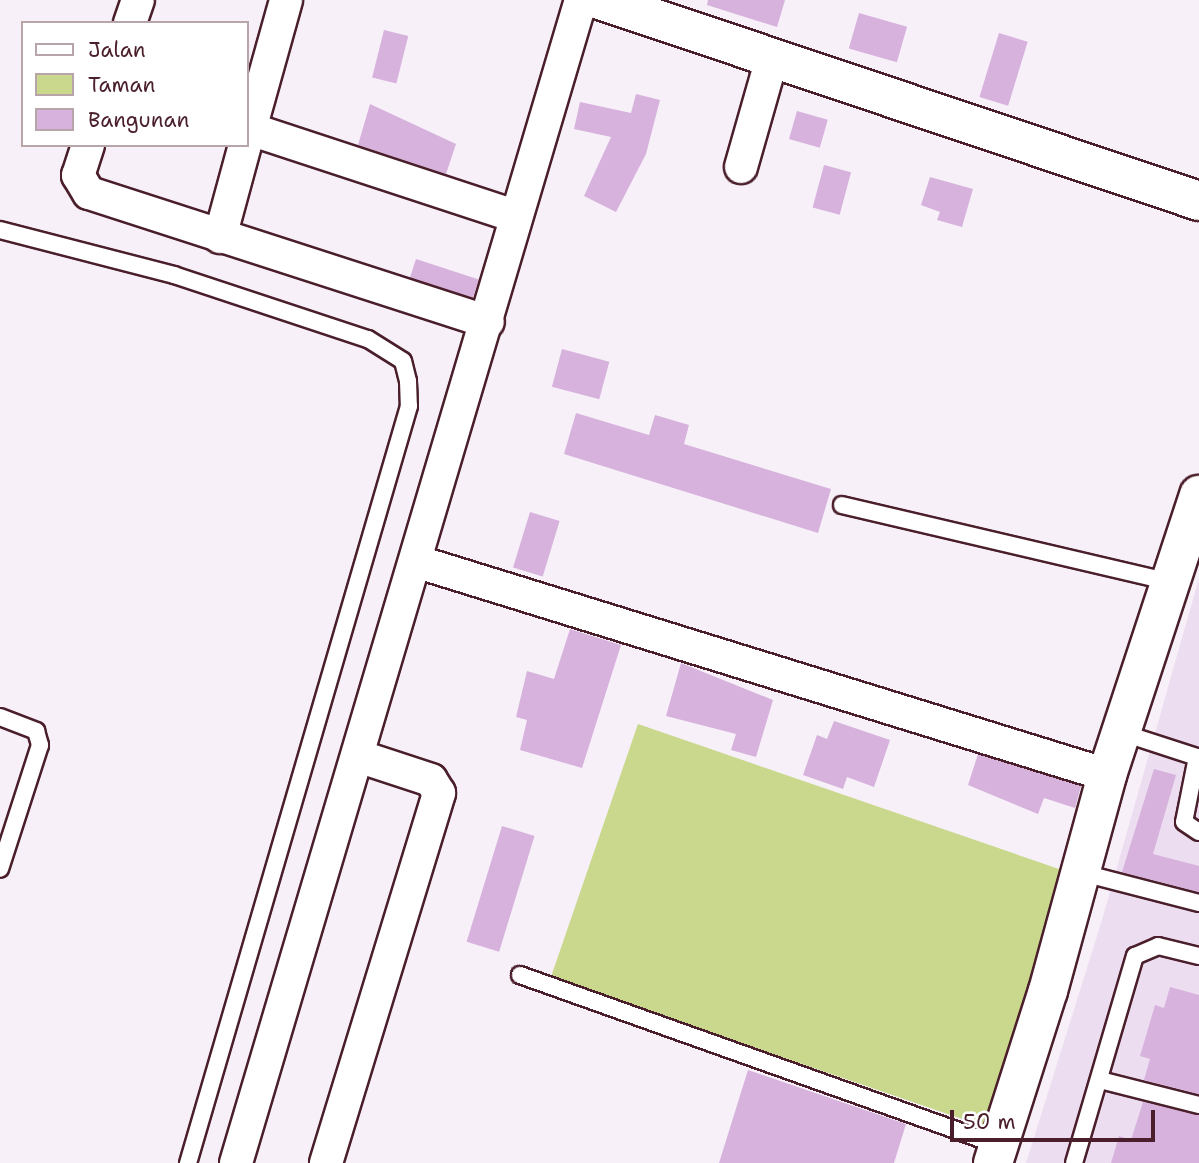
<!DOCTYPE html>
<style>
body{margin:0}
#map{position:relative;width:1199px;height:1163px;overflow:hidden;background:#f7f0f8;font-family:"Shantell Sans",sans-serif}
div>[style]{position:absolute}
.built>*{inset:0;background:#edddf0}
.green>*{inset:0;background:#c9d88c;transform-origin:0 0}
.building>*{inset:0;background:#d6b2dd;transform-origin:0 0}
.roads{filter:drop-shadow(2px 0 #4a1f2b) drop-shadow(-2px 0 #4a1f2b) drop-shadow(0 2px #4a1f2b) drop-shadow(0 -2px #4a1f2b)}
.lane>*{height:16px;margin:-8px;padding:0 8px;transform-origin:8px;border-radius:8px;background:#fff}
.street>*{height:32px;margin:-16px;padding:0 16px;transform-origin:16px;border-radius:16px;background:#fff}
.secondary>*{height:38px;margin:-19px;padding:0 19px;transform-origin:19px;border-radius:19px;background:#fff}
span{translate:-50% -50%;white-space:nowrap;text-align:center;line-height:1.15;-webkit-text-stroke:5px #fff;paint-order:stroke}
.legend{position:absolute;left:21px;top:21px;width:228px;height:126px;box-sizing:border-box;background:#fff;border:2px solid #b7a5aa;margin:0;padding:9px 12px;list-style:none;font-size:21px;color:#4a1f2b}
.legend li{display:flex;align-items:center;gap:14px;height:35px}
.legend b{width:35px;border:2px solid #b7a5aa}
.scale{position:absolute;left:950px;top:1110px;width:205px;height:32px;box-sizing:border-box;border:4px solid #4a1f2b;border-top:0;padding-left:9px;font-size:21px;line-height:24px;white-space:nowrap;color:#4a1f2b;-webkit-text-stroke:5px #fff;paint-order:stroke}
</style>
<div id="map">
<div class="built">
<i style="clip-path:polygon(1199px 578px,1199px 1163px,1026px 1163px,1102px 920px)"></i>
</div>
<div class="green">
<i style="left:638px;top:724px;width:459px;height:268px;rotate:19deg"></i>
</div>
<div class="building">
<i style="clip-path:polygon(708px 0,785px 0,777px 27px,707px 5px)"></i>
<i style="left:859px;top:13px;width:50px;height:37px;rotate:16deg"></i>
<i style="left:384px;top:30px;width:25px;height:49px;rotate:14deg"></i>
<i style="left:999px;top:33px;width:30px;height:67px;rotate:17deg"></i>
<i style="clip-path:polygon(636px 94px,660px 100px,646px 154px,616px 212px,584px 196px,611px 137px,574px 129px,580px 102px,631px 113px)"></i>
<i style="clip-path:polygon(370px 104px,456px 144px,446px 174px,358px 145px)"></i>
<i style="left:797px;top:111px;width:32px;height:29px;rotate:16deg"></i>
<i style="left:824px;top:165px;width:28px;height:44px;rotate:15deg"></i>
<i style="clip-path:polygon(930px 177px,973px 189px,962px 227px,937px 220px,940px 212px,921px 205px)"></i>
<i style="left:416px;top:259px;width:66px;height:20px;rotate:18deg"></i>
<i style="left:562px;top:349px;width:49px;height:39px;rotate:15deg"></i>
<i style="clip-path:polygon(576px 413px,649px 435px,655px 415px,689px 425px,684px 444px,831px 489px,818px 533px,564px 454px)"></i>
<i style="left:530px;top:512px;width:31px;height:58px;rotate:17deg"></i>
<i style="clip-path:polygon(570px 629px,621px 645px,582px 768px,520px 750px,527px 720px,516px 717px,527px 671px,554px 679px)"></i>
<i style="clip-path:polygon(681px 663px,773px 700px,756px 757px,731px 750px,736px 734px,666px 716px)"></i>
<i style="clip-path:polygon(834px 721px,890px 740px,874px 787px,847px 777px,843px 789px,803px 775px,817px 735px,827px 739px)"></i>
<i style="clip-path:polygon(978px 754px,1081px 786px,1075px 808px,1044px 798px,1038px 814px,968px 785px)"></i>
<i style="clip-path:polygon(1154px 769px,1176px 775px,1153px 854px,1199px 866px,1199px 892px,1122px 872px)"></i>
<i style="left:502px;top:826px;width:34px;height:121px;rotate:17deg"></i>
<i style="clip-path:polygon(1170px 987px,1199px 995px,1199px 1094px,1144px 1080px,1150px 1059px,1140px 1056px,1155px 1005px,1164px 1008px)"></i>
<i style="clip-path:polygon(748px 1070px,906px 1124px,894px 1163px,719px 1163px)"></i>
<i style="clip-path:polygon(1143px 1102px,1199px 1115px,1199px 1163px,1111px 1163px,1119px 1136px,1131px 1140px)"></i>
</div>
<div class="roads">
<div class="lane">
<i style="left:0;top:230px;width:180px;rotate:14.5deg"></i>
<i style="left:174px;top:275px;width:204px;rotate:18.3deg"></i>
<i style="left:368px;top:339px;width:41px;rotate:32.2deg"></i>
<i style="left:403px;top:361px;width:21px;rotate:76deg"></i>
<i style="left:408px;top:381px;width:25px;rotate:88deg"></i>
<i style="left:409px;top:406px;width:789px;rotate:106.27deg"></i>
<i style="left:842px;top:505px;width:337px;rotate:13.2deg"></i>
<i style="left:0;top:717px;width:39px;rotate:21deg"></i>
<i style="left:36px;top:731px;width:15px;rotate:74deg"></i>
<i style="left:40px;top:745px;width:130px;rotate:107.9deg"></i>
<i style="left:1123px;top:733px;width:78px;rotate:18deg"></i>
<i style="left:1197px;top:757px;width:66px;rotate:101.3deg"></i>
<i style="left:1184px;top:822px;width:18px;rotate:34deg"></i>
<i style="left:1079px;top:872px;width:124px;rotate:14.5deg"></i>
<i style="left:520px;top:975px;width:507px;rotate:19.58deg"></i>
<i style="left:1100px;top:1080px;width:102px;rotate:14.2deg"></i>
<i style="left:1074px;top:1163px;width:216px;rotate:-73.6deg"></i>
<i style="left:1135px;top:956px;width:25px;rotate:-23deg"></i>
<i style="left:1158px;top:946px;width:42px;rotate:13.7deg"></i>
</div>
<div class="street">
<i style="left:130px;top:23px;width:24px;rotate:-71deg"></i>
<i style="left:250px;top:129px;width:279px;rotate:18.2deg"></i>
<i style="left:247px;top:140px;width:145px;rotate:-74.4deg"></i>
<i style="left:88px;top:145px;width:32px;rotate:108deg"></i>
<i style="left:78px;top:175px;width:21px;rotate:59deg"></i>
<i style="left:89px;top:193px;width:419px;rotate:17.9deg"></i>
<i style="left:741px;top:167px;width:113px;rotate:-74.1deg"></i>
<i style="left:220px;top:237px;width:95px;rotate:-74.8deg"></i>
<i style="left:415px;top:561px;width:724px;rotate:17.18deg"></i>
<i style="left:236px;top:1163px;width:1213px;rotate:-73.48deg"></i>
<i style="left:326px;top:1163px;width:387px;rotate:-73deg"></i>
<i style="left:439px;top:793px;width:15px;rotate:-122deg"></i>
<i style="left:431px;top:780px;width:77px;rotate:-161.8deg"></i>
</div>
<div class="secondary">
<i style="left:600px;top:0;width:632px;rotate:18.55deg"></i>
<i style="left:993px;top:1163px;width:181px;rotate:-72.3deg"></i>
<i style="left:1048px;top:991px;width:224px;rotate:-74.7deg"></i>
<i style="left:1107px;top:775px;width:295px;rotate:-71.8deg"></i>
</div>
</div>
<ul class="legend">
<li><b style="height:9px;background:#fff"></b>Jalan</li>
<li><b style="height:19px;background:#c9d88c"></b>Taman</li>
<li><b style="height:19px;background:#d6b2dd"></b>Bangunan</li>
</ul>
<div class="scale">50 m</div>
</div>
